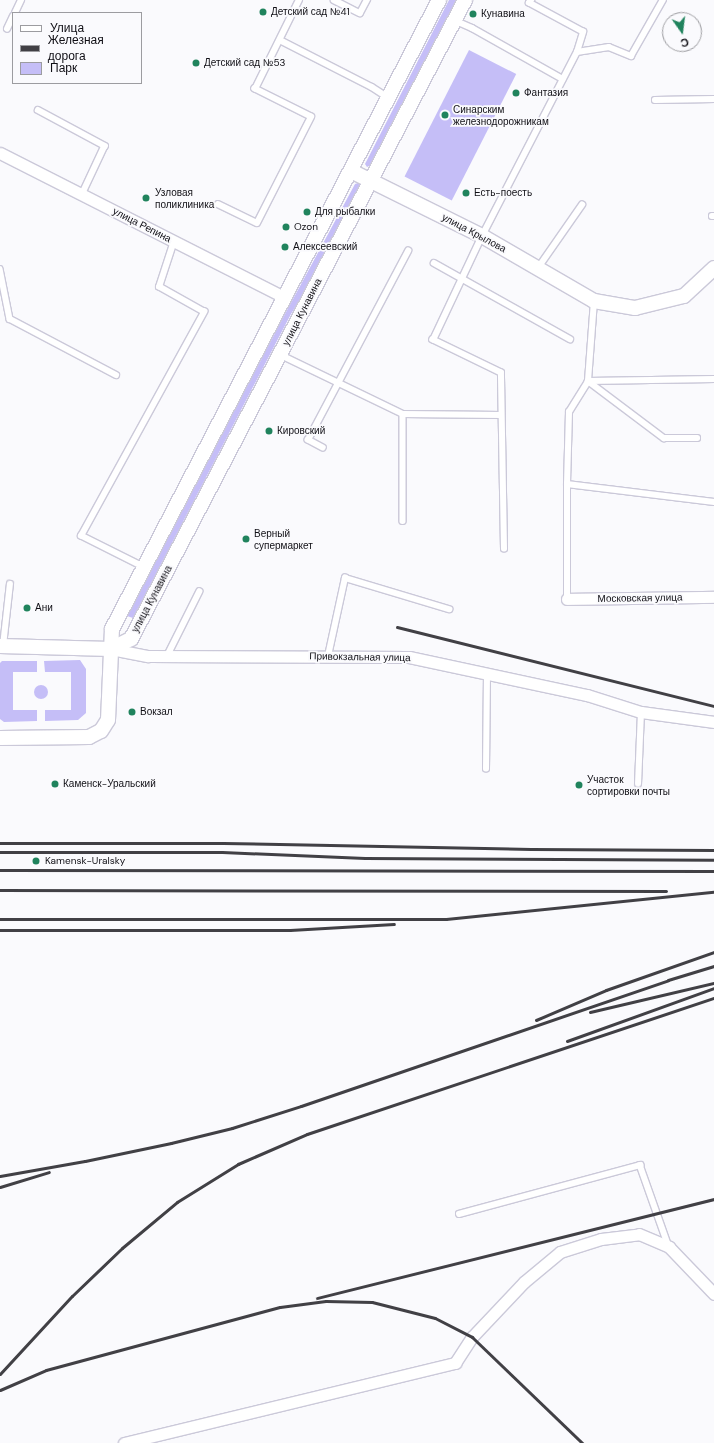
<!DOCTYPE html>
<meta charset="utf-8">
<style>
body{margin:0}
#map{position:relative;width:714px;height:1443px;overflow:hidden;background:#fafafd;font-family:"DM Sans",sans-serif}
div>[style]{position:absolute}
.green>*{inset:0;background:#c5bef7;transform-origin:0 0}
.round{border-radius:50%}
.roads{filter:drop-shadow(1px 0 #cbc9d9) drop-shadow(-1px 0 #cbc9d9) drop-shadow(0 1px #cbc9d9) drop-shadow(0 -1px #cbc9d9)}
.service>*{height:5.5px;margin:-2.75px;padding:0 2.75px;transform-origin:2.75px;border-radius:2.75px;background:#fff}
.minor>*{height:11px;margin:-5.5px;padding:0 5.5px;transform-origin:5.5px;border-radius:5.5px;background:#fff}
.tertiary>*{height:14px;margin:-7px;padding:0 7px;transform-origin:7px;border-radius:7px;background:#fff}
.rail>*{height:3px;margin:-1.5px;padding:0 1.5px;transform-origin:1.5px;border-radius:1.5px;background:#414045}
.dots>*{width:11px;height:11px;translate:-50% -50%;box-sizing:border-box;border:2px solid #fafafd;border-radius:50%}
span{translate:-50% -50%;white-space:nowrap;text-align:center;line-height:1.15;-webkit-text-stroke:3.5px #fafafd;paint-order:stroke}
.poi-label{font-size:10px;color:#100f15}
.left{translate:0 -50%;text-align:left}
.street-label{font-size:10px;color:#100f15}
.legend{position:absolute;left:12px;top:12px;width:130px;height:72px;box-sizing:border-box;background:#fafafd;border:1px solid #9c9ca0;margin:0;padding:5px 7px;list-style:none;font-size:12px;color:#100f15}
.legend li{display:flex;align-items:center;gap:8px;height:20px}
.legend b{width:20px;border:1px solid #9c9ca0}
.north{position:absolute;left:662px;top:12px;width:40px;height:40px;box-sizing:border-box;background:#fafafd;border:1px solid #9c9ca0;border-radius:50%;rotate:166deg;font-size:11px;font-weight:700;line-height:16px;text-align:center;color:#100f15}
.north::after{content:'';display:block;margin:auto;width:14px;height:18px;background:#20835d;clip-path:polygon(50% 0,100% 100%,50% 72%,0 100%)}
</style>
<div id="map">
<div class="green">
<i style="clip-path:polygon(449px 0,456px 0,371px 165px,367px 167px,365px 164px)"></i>
<i style="left:469px;top:50px;width:53px;height:142px;rotate:27deg"></i>
<i style="clip-path:polygon(358px 183px,360px 186px,304px 293px,291px 314px,133px 618px,127px 616px,286px 312px,355px 184px)"></i>
<i style="clip-path:polygon(80px 660px,86px 669px,86px 713px,78px 720px,45px 721px,45px 710px,71px 710px,71px 672px,45px 672px,44px 661px)"></i>
<i style="clip-path:polygon(2px 661px,37px 661px,37px 672px,13px 672px,13px 710px,37px 710px,37px 721px,4px 722px,0 719px,0 663px)"></i>
<i class="round" style="left:34px;top:685px;width:14px;height:14px"></i>
</div>
<div class="roads">
<div class="service">
<i style="left:334px;top:0;width:29px;rotate:27deg"></i>
<i style="left:360px;top:13px;width:15px;rotate:-62deg"></i>
<i style="left:15px;top:13px;width:14px;rotate:-65deg"></i>
<i style="left:454px;top:20px;width:20px;rotate:24deg"></i>
<i style="left:472px;top:28px;width:104px;rotate:29.3deg"></i>
<i style="left:7px;top:29px;width:14px;rotate:-65deg"></i>
<i style="left:280px;top:40px;width:103px;rotate:27.1deg"></i>
<i style="left:372px;top:87px;width:20px;rotate:33deg"></i>
<i style="left:577px;top:52px;width:32px;rotate:-9deg"></i>
<i style="left:609px;top:47px;width:24px;rotate:22deg"></i>
<i style="left:631px;top:56px;width:64px;rotate:-60.3deg"></i>
<i style="left:655px;top:100px;width:59px;rotate:-1deg"></i>
<i style="left:38px;top:110px;width:76px;rotate:28.2deg"></i>
<i style="left:105px;top:146px;width:54px;rotate:115.1deg"></i>
<i style="left:218px;top:204px;width:43px;rotate:26deg"></i>
<i style="left:257px;top:223px;width:119px;rotate:-63deg"></i>
<i style="left:311px;top:117px;width:63px;rotate:-153.4deg"></i>
<i style="left:255px;top:89px;width:99px;rotate:-63.7deg"></i>
<i style="left:712px;top:216px;width:2px"></i>
<i style="left:434px;top:263px;width:156px;rotate:29.2deg"></i>
<i style="left:538px;top:268px;width:77px;rotate:-55.1deg"></i>
<i style="left:0;top:269px;width:51px;rotate:78.7deg"></i>
<i style="left:10px;top:319px;width:120px;rotate:27.8deg"></i>
<i style="left:281px;top:355px;width:136px;rotate:25.8deg"></i>
<i style="left:403px;top:414px;width:98px;rotate:0.6deg"></i>
<i style="left:588px;top:381px;width:95px;rotate:36.9deg"></i>
<i style="left:664px;top:438px;width:33px"></i>
<i style="left:588px;top:381px;width:126px;rotate:-0.9deg"></i>
<i style="left:403px;top:414px;width:107px;rotate:90deg"></i>
<i style="left:323px;top:448px;width:17px;rotate:-152deg"></i>
<i style="left:308px;top:440px;width:214px;rotate:-62.1deg"></i>
<i style="left:567px;top:484px;width:148px;rotate:7deg"></i>
<i style="left:504px;top:549px;width:176px;rotate:-91deg"></i>
<i style="left:501px;top:373px;width:76px;rotate:-154.1deg"></i>
<i style="left:433px;top:340px;width:115px;rotate:-64.8deg"></i>
<i style="left:482px;top:236px;width:207px;rotate:-62.7deg"></i>
<i style="left:577px;top:52px;width:21px;rotate:-73deg"></i>
<i style="left:583px;top:32px;width:61px;rotate:-151.8deg"></i>
<i style="left:529px;top:3px;width:4px;rotate:-56deg"></i>
<i style="left:143px;top:567px;width:69px;rotate:-153.4deg"></i>
<i style="left:81px;top:536px;width:256px;rotate:-61.2deg"></i>
<i style="left:204px;top:312px;width:51px;rotate:-150.9deg"></i>
<i style="left:159px;top:287px;width:48px;rotate:-71.9deg"></i>
<i style="left:567px;top:599px;width:115px;rotate:-90deg"></i>
<i style="left:567px;top:484px;width:72px;rotate:-88.4deg"></i>
<i style="left:569px;top:412px;width:36px;rotate:-58deg"></i>
<i style="left:588px;top:381px;width:79px;rotate:-85.7deg"></i>
<i style="left:3px;top:646px;width:62px;rotate:-83.6deg"></i>
<i style="left:167px;top:656px;width:72px;rotate:-63.4deg"></i>
<i style="left:328px;top:656px;width:80px;rotate:-77.7deg"></i>
<i style="left:345px;top:578px;width:109px;rotate:16.6deg"></i>
<i style="left:486px;top:769px;width:95px;rotate:-89.4deg"></i>
<i style="left:638px;top:784px;width:72px;rotate:-87.6deg"></i>
<i style="left:459px;top:1214px;width:188px;rotate:-15.1deg"></i>
<i style="left:640px;top:1165px;width:87px;rotate:70.5deg"></i>
</div>
<div class="minor">
<i style="left:0;top:153px;width:318px;rotate:26.9deg"></i>
<i style="left:567px;top:599px;width:147px;rotate:-0.8deg"></i>
<i style="left:111px;top:649px;width:38px;rotate:11deg"></i>
<i style="left:148px;top:656px;width:261px;rotate:0.2deg"></i>
<i style="left:409px;top:657px;width:182px;rotate:12.1deg"></i>
<i style="left:587px;top:695px;width:57px;rotate:17.5deg"></i>
<i style="left:641px;top:712px;width:74px;rotate:7.8deg"></i>
<i style="left:124px;top:1443px;width:341px;rotate:-13.6deg"></i>
<i style="left:455px;top:1363px;width:31px;rotate:-57deg"></i>
<i style="left:472px;top:1337px;width:76px;rotate:-46.6deg"></i>
<i style="left:524px;top:1282px;width:47px;rotate:-39.8deg"></i>
<i style="left:560px;top:1252px;width:43px;rotate:-17.6deg"></i>
<i style="left:601px;top:1239px;width:38px;rotate:-7deg"></i>
<i style="left:639px;top:1234px;width:33px;rotate:23deg"></i>
<i style="left:669px;top:1247px;width:65px;rotate:46.2deg"></i>
</div>
<div class="tertiary">
<i style="left:351px;top:171px;width:146px;rotate:26.4deg"></i>
<i style="left:482px;top:236px;width:129px;rotate:30.1deg"></i>
<i style="left:594px;top:301px;width:42px;rotate:9.7deg"></i>
<i style="left:635px;top:308px;width:50px;rotate:-13.8deg"></i>
<i style="left:684px;top:296px;width:41px;rotate:-43deg"></i>
<i style="left:0;top:646px;width:111px;rotate:1.5deg"></i>
<i style="left:111px;top:649px;width:22px;rotate:-27deg"></i>
<i style="left:131px;top:639px;width:721px;rotate:-62.4deg"></i>
<i style="left:0;top:738px;width:89px;rotate:-0.6deg"></i>
<i style="left:89px;top:737px;width:13px;rotate:-27deg"></i>
<i style="left:101px;top:731px;width:13px;rotate:-58deg"></i>
<i style="left:108px;top:720px;width:91px;rotate:-87.5deg"></i>
<i style="left:112px;top:629px;width:709px;rotate:-62.53deg"></i>
</div>
</div>
<div class="rail">
<i style="left:397px;top:627px;width:327px;rotate:14deg"></i>
<i style="left:0;top:843px;width:223px"></i>
<i style="left:223px;top:843px;width:308px;rotate:1.1deg"></i>
<i style="left:531px;top:849px;width:183px;rotate:0.3deg"></i>
<i style="left:0;top:852px;width:222px"></i>
<i style="left:222px;top:852px;width:143px;rotate:2.4deg"></i>
<i style="left:365px;top:858px;width:349px;rotate:0.3deg"></i>
<i style="left:0;top:870px;width:714px;rotate:0.08deg"></i>
<i style="left:0;top:890px;width:666px;rotate:0.09deg"></i>
<i style="left:0;top:919px;width:446px"></i>
<i style="left:446px;top:919px;width:269px;rotate:-5.8deg"></i>
<i style="left:0;top:930px;width:290px"></i>
<i style="left:290px;top:930px;width:104px;rotate:-3.3deg"></i>
<i style="left:590px;top:1012px;width:127px;rotate:-13.2deg"></i>
<i style="left:536px;top:1020px;width:76px;rotate:-23.2deg"></i>
<i style="left:606px;top:990px;width:114px;rotate:-19.4deg"></i>
<i style="left:567px;top:1041px;width:156px;rotate:-19.8deg"></i>
<i style="left:0;top:1176px;width:86px;rotate:-10deg"></i>
<i style="left:85px;top:1161px;width:88px;rotate:-11.8deg"></i>
<i style="left:171px;top:1143px;width:63px;rotate:-13.8deg"></i>
<i style="left:232px;top:1128px;width:72px;rotate:-17.7deg"></i>
<i style="left:301px;top:1106px;width:388px;rotate:-18.9deg"></i>
<i style="left:668px;top:980px;width:48px;rotate:-16.9deg"></i>
<i style="left:0;top:1187px;width:51px;rotate:-17deg"></i>
<i style="left:317px;top:1298px;width:409px;rotate:-14deg"></i>
<i style="left:0;top:1374px;width:106px;rotate:-47.3deg"></i>
<i style="left:72px;top:1296px;width:69px;rotate:-43.8deg"></i>
<i style="left:122px;top:1248px;width:72px;rotate:-39.9deg"></i>
<i style="left:177px;top:1202px;width:72px;rotate:-31.9deg"></i>
<i style="left:238px;top:1164px;width:75px;rotate:-23.5deg"></i>
<i style="left:307px;top:1134px;width:429px;rotate:-18.5deg"></i>
<i style="left:0;top:1390px;width:50px;rotate:-23.5deg"></i>
<i style="left:46px;top:1370px;width:242px;rotate:-15.1deg"></i>
<i style="left:280px;top:1307px;width:46px;rotate:-7.4deg"></i>
<i style="left:326px;top:1301px;width:46px;rotate:1.2deg"></i>
<i style="left:372px;top:1302px;width:65px;rotate:14.3deg"></i>
<i style="left:435px;top:1318px;width:42px;rotate:27.2deg"></i>
<i style="left:472px;top:1337px;width:153px;rotate:43.9deg"></i>
</div>
<div class="dots">
<i style="left:263px;top:12px;background:#20835d"></i>
<i style="left:473px;top:14px;background:#20835d"></i>
<i style="left:196px;top:63px;background:#20835d"></i>
<i style="left:516px;top:93px;background:#20835d"></i>
<i style="left:445px;top:115px;background:#20835d"></i>
<i style="left:466px;top:193px;background:#20835d"></i>
<i style="left:146px;top:198px;background:#20835d"></i>
<i style="left:307px;top:212px;background:#20835d"></i>
<i style="left:286px;top:227px;background:#20835d"></i>
<i style="left:285px;top:247px;background:#20835d"></i>
<i style="left:269px;top:431px;background:#20835d"></i>
<i style="left:246px;top:539px;background:#20835d"></i>
<i style="left:27px;top:608px;background:#20835d"></i>
<i style="left:132px;top:712px;background:#20835d"></i>
<i style="left:55px;top:784px;background:#20835d"></i>
<i style="left:579px;top:785px;background:#20835d"></i>
<i style="left:36px;top:861px;background:#20835d"></i>
</div>
<div class="poi-label">
<span class="left" style="left:271px;top:12px">Детский сад №41</span>
<span class="left" style="left:481px;top:14px">Кунавина</span>
<span class="left" style="left:204px;top:63px">Детский сад №53</span>
<span class="left" style="left:524px;top:93px">Фантазия</span>
<span class="left" style="left:453px;top:115px">Синарским<br>железнодорожникам</span>
<span class="left" style="left:155px;top:198px">Узловая<br>поликлиника</span>
<span class="left" style="left:474px;top:193px">Есть-поесть</span>
<span class="left" style="left:315px;top:212px">Для рыбалки</span>
<span class="left" style="left:294px;top:227px">Ozon</span>
<span class="left" style="left:293px;top:247px">Алексеевский</span>
<span class="left" style="left:277px;top:431px">Кировский</span>
<span class="left" style="left:254px;top:539px">Верный<br>супермаркет</span>
<span class="left" style="left:35px;top:608px">Ани</span>
<span class="left" style="left:140px;top:712px">Вокзал</span>
<span class="left" style="left:587px;top:785px">Участок<br>сортировки почты</span>
<span class="left" style="left:63px;top:784px">Каменск-Уральский</span>
<span class="left" style="left:45px;top:861px">Kamensk-Uralsky</span>
</div>
<div class="street-label">
<span style="left:142px;top:225px;rotate:27deg">улица Репина</span>
<span style="left:474px;top:233px;rotate:28deg">улица Крылова</span>
<span style="left:302px;top:312px;rotate:-63deg">улица Кунавина</span>
<span style="left:640px;top:598px;rotate:-1deg">Московская улица</span>
<span style="left:152px;top:599px;rotate:-62deg">улица Кунавина</span>
<span style="left:360px;top:657px;rotate:1deg">Привокзальная улица</span>
</div>
<ul class="legend">
<li><b style="height:5px;background:#fff"></b>Улица</li>
<li><b style="height:5px;background:#414045"></b>Железная дорога</li>
<li><b style="height:11px;background:#c5bef7"></b>Парк</li>
</ul>
<div class="north">С</div>
</div>
